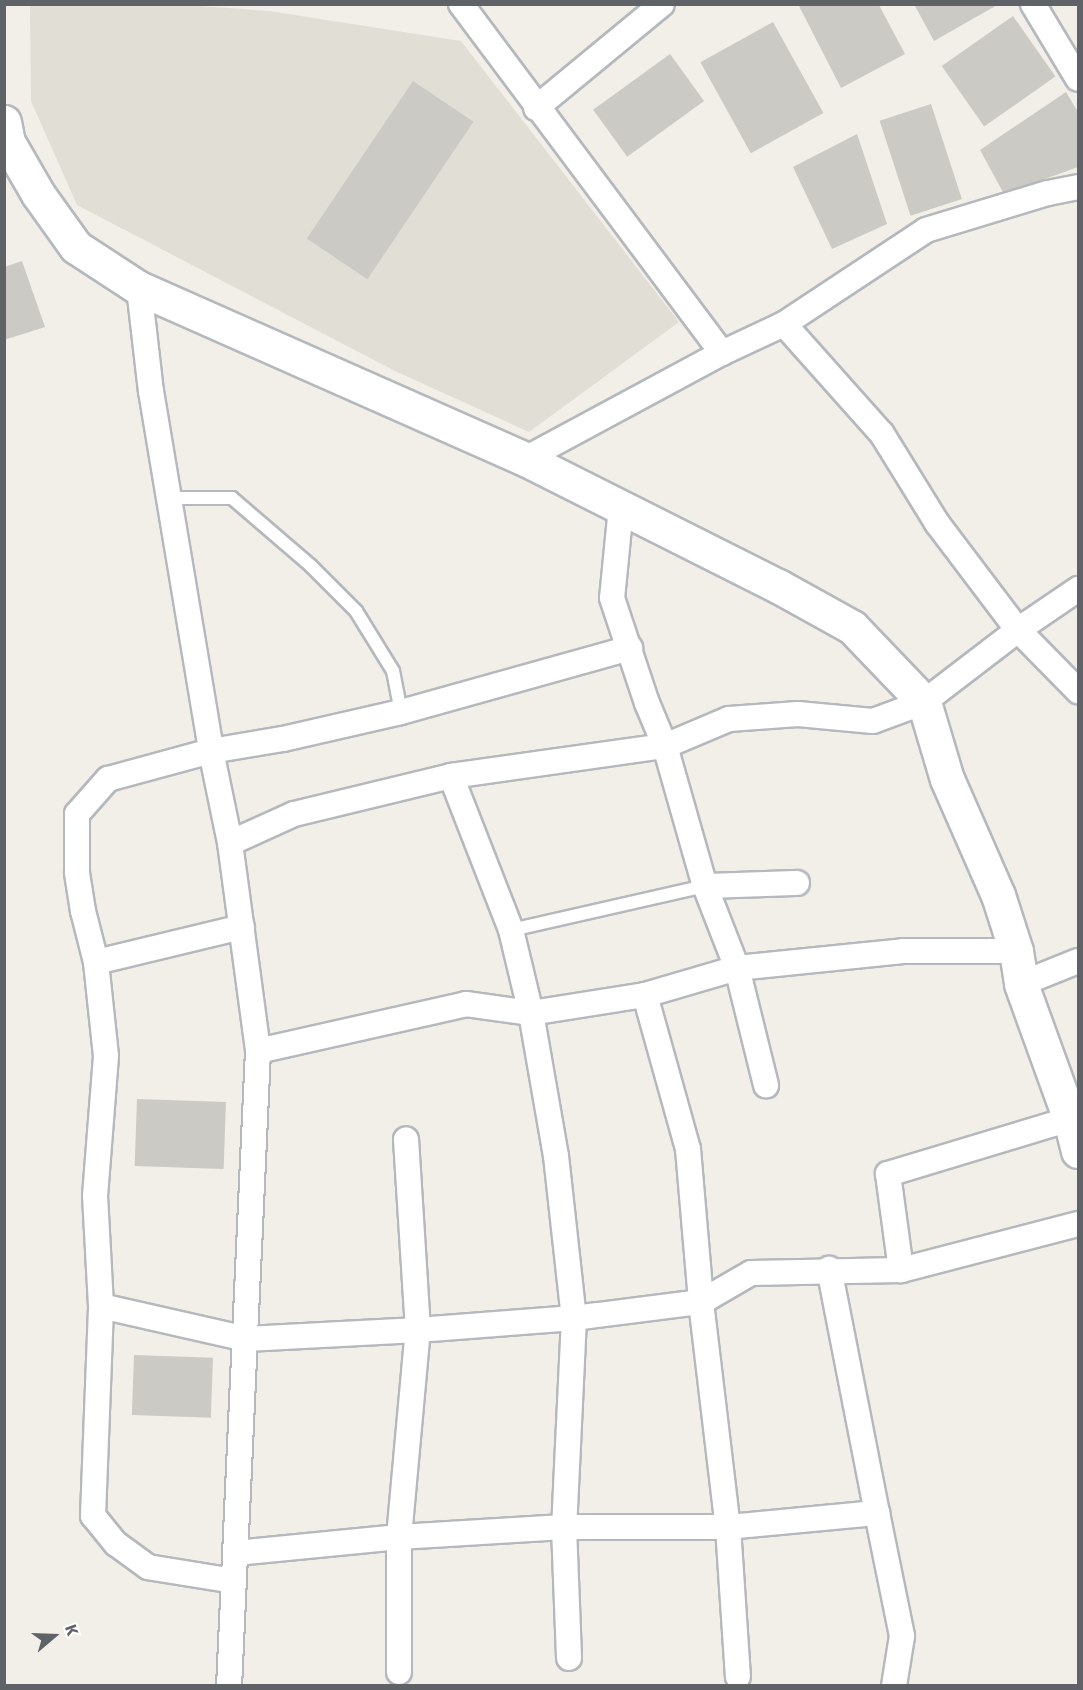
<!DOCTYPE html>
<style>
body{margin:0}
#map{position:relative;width:1083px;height:1690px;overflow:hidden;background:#f1efe8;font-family:"Fira Sans",sans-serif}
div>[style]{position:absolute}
.education>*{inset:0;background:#e1ded6}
.building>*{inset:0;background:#cccac5;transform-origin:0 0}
.roads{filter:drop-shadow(2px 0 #b5b8bc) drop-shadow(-2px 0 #b5b8bc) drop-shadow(0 2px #b5b8bc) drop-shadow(0 -2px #b5b8bc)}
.lane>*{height:12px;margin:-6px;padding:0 6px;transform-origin:6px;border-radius:6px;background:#fff}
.street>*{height:24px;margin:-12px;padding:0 12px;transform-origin:12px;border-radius:12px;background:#fff}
.secondary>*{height:33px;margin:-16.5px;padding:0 16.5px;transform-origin:16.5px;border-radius:16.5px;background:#fff}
span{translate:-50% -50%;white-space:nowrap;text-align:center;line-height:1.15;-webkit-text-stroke:4.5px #fff;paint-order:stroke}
.frame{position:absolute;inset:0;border:6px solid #5f6368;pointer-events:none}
.north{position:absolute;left:24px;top:1606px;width:60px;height:60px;-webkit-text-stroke:4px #fff;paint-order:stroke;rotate:71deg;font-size:16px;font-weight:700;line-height:24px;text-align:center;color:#5f6368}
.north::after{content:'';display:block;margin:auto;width:21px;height:27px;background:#5f6368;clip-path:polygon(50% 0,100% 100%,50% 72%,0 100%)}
</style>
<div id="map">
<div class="education">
<i style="clip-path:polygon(173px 4px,269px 11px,461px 41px,679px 322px,529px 432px,395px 371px,77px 205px,31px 101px,30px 5px)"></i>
</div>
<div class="building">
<i style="clip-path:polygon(914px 4px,999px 4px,934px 41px)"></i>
<i style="clip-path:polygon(802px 5px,879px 5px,905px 54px,841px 88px,799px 6px)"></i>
<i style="left:1013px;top:16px;width:74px;height:87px;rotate:55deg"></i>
<i style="left:773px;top:22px;width:104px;height:83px;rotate:61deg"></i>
<i style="left:670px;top:54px;width:58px;height:95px;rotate:54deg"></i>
<i style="left:413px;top:81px;width:73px;height:190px;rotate:34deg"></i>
<i style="clip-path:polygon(1066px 92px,1078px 112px,1078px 167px,1004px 194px,980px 150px)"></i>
<i style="left:931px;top:104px;width:100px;height:54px;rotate:72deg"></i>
<i style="clip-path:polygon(857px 134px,887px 224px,832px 249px,793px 167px)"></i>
<i style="clip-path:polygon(22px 261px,45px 327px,4px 340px,4px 267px)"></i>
<i style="left:137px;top:1099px;width:89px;height:67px;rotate:2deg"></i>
<i style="left:134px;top:1355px;width:79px;height:60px;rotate:2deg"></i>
</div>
<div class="roads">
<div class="lane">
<i style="left:169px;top:498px;width:63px"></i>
<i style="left:232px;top:498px;width:104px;rotate:40.7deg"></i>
<i style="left:311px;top:566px;width:64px;rotate:45deg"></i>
<i style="left:356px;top:611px;width:70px;rotate:58.3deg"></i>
<i style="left:393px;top:671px;width:42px;rotate:79deg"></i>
<i style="left:511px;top:930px;width:199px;rotate:-12.8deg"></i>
</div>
<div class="street">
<i style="left:461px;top:4px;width:436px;rotate:53.2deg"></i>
<i style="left:1033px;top:4px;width:87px;rotate:59deg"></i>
<i style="left:536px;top:108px;width:163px;rotate:-39.5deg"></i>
<i style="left:139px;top:288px;width:104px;rotate:83.4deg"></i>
<i style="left:151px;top:391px;width:365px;rotate:80.5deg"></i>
<i style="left:211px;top:751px;width:94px;rotate:78.3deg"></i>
<i style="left:230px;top:843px;width:210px;rotate:82.3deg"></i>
<i style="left:258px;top:1051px;width:636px;rotate:92.61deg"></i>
<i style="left:784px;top:324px;width:147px;rotate:48.3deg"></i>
<i style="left:882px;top:434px;width:105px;rotate:58.3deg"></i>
<i style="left:937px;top:523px;width:134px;rotate:52.9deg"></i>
<i style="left:1018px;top:630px;width:86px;rotate:45.5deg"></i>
<i style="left:525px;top:459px;width:224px;rotate:-28.3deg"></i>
<i style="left:722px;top:353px;width:68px;rotate:-25.1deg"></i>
<i style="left:784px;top:324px;width:170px;rotate:-33.5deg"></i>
<i style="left:926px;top:230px;width:127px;rotate:-16.9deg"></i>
<i style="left:1048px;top:193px;width:31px;rotate:-11deg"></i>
<i style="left:621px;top:507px;width:91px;rotate:95.6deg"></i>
<i style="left:612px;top:598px;width:111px;rotate:71.6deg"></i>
<i style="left:647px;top:703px;width:47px;rotate:67.3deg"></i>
<i style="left:665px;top:746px;width:146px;rotate:74.1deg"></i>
<i style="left:705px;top:886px;width:88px;rotate:68.7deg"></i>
<i style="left:737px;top:968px;width:121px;rotate:76.1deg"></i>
<i style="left:451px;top:776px;width:165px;rotate:68.7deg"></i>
<i style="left:511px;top:930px;width:85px;rotate:76.5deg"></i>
<i style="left:531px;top:1013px;width:145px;rotate:80.1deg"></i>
<i style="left:556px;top:1156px;width:163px;rotate:83.7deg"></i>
<i style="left:574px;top:1318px;width:209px;rotate:92.7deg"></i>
<i style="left:564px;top:1527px;width:131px;rotate:87.8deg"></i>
<i style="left:230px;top:843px;width:70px;rotate:-24.4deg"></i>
<i style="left:294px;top:814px;width:162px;rotate:-13.6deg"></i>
<i style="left:451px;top:776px;width:216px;rotate:-8deg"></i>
<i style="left:665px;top:746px;width:69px;rotate:-22.9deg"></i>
<i style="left:729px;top:719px;width:69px;rotate:-4.1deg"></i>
<i style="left:798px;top:714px;width:75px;rotate:5.3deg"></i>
<i style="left:873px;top:721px;width:54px;rotate:-20.4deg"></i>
<i style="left:924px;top:702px;width:118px;rotate:-37.5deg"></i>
<i style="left:1018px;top:630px;width:73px;rotate:-34.3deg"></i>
<i style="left:705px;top:886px;width:92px;rotate:-1.9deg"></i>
<i style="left:96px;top:962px;width:150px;rotate:-13.5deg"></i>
<i style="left:1021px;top:984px;width:61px;rotate:-22deg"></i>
<i style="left:645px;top:995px;width:160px;rotate:74.4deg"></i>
<i style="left:688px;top:1149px;width:154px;rotate:85.1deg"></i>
<i style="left:701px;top:1302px;width:227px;rotate:83.2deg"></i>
<i style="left:728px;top:1527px;width:150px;rotate:86.2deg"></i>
<i style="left:258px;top:1051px;width:213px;rotate:-12.7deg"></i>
<i style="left:466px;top:1004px;width:66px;rotate:7.9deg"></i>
<i style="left:531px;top:1013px;width:115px;rotate:-9deg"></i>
<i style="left:645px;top:995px;width:96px;rotate:-16.4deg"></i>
<i style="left:737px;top:968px;width:167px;rotate:-5.8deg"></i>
<i style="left:903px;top:951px;width:113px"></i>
<i style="left:901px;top:1270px;width:97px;rotate:-97.7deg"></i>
<i style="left:888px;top:1174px;width:190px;rotate:-16.8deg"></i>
<i style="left:101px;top:1306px;width:149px;rotate:12.8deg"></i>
<i style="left:246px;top:1339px;width:172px;rotate:-3deg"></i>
<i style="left:418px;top:1330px;width:156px;rotate:-4.4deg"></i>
<i style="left:574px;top:1318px;width:128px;rotate:-7.2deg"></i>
<i style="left:701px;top:1302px;width:58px;rotate:-30.1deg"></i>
<i style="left:751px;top:1273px;width:150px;rotate:-1.1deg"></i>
<i style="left:901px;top:1270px;width:183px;rotate:-14.6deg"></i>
<i style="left:877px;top:1513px;width:126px;rotate:78.5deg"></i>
<i style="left:902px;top:1636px;width:51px;rotate:99.1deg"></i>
<i style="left:236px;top:1553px;width:164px;rotate:-5.6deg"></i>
<i style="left:399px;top:1537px;width:165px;rotate:-3.5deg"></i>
<i style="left:564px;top:1527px;width:164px"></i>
<i style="left:728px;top:1527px;width:150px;rotate:-5.4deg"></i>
<i style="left:877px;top:1513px;width:249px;rotate:-101.1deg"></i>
<i style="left:234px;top:1581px;width:87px;rotate:-170.8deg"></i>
<i style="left:148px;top:1567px;width:39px;rotate:-144deg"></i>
<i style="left:116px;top:1544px;width:36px;rotate:-129deg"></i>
<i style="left:93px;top:1516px;width:210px;rotate:-87.8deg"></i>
<i style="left:101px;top:1306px;width:110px;rotate:-93.1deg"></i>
<i style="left:95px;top:1196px;width:140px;rotate:-85.5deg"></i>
<i style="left:106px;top:1056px;width:95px;rotate:-96.1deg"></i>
<i style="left:96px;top:962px;width:53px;rotate:-104.3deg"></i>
<i style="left:83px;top:911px;width:39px;rotate:-99deg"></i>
<i style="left:77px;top:872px;width:58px;rotate:-90deg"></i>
<i style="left:77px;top:814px;width:47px;rotate:-48.5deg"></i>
<i style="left:108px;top:779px;width:107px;rotate:-15.2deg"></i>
<i style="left:211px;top:751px;width:73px;rotate:-9.5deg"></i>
<i style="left:283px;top:739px;width:121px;rotate:-12.9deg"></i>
<i style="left:401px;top:712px;width:238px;rotate:-15.6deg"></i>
<i style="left:399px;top:1672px;width:135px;rotate:-90deg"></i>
<i style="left:399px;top:1537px;width:208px;rotate:-84.8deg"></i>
<i style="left:418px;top:1330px;width:191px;rotate:-93.6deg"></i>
</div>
<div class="secondary">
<i style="left:4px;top:122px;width:20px;rotate:79deg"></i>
<i style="left:8px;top:142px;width:60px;rotate:60deg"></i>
<i style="left:38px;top:194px;width:65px;rotate:54.4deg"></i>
<i style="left:76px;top:247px;width:75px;rotate:33.1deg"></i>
<i style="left:139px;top:288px;width:422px;rotate:23.9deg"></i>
<i style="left:525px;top:459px;width:283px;rotate:26.7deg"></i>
<i style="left:778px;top:586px;width:85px;rotate:29deg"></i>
<i style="left:852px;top:627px;width:104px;rotate:46.2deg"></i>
<i style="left:924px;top:702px;width:80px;rotate:73.4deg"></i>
<i style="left:947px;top:779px;width:127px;rotate:66.3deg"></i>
<i style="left:998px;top:895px;width:59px;rotate:72.2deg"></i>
<i style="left:1016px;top:951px;width:33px;rotate:81deg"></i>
<i style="left:1021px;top:984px;width:144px;rotate:70.1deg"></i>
<i style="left:1070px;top:1119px;width:33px;rotate:76deg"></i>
</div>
</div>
<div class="frame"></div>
<div class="north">K</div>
</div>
